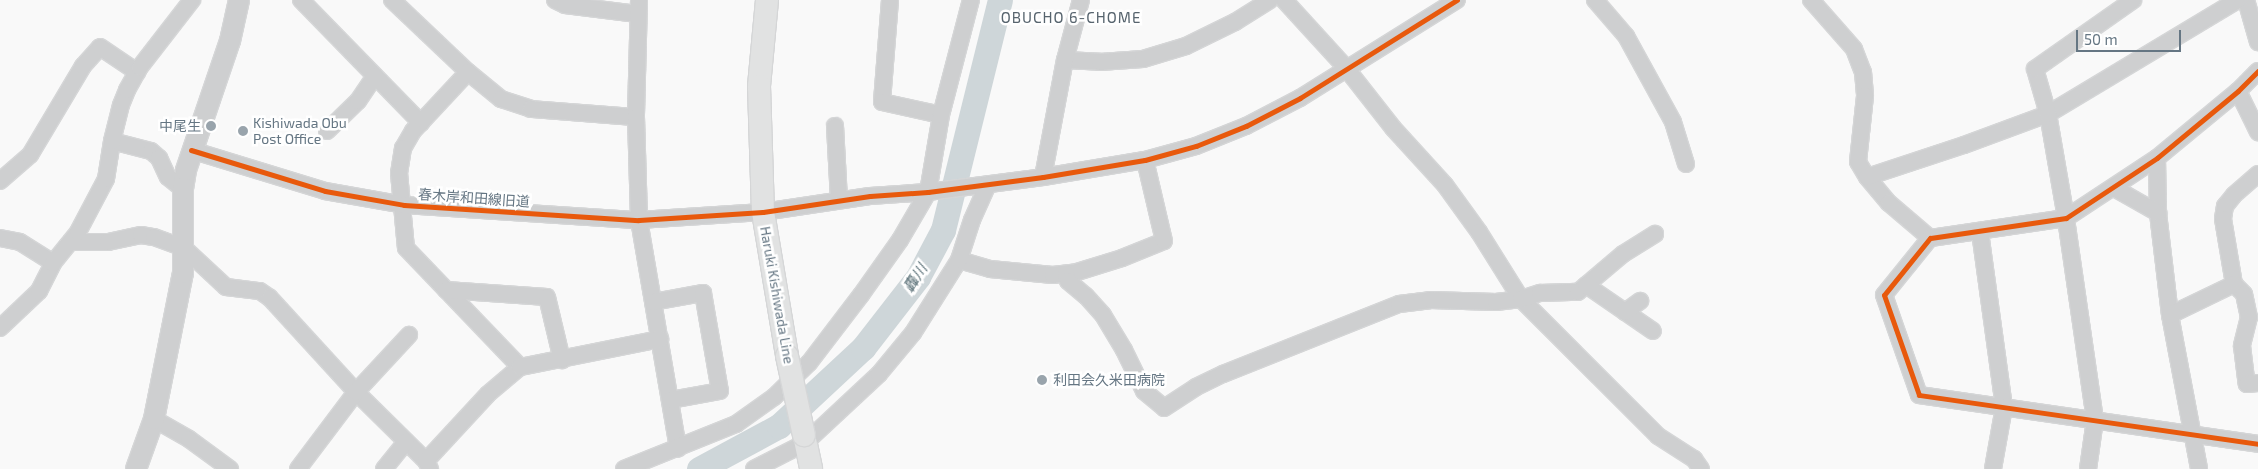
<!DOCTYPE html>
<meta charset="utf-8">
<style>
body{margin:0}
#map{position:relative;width:2258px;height:469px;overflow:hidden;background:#f9f9f9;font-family:"Exo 2","Noto Sans JP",sans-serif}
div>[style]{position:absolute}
.river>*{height:25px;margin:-12.5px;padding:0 12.5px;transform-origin:12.5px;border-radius:12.5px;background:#ced6d9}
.roads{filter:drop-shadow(1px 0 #d5d6d7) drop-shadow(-1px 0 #d5d6d7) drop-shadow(0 1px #d5d6d7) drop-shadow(0 -1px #d5d6d7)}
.minor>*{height:16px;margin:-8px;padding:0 8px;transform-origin:8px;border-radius:8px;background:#cecfd0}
.tertiary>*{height:20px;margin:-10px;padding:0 10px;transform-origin:10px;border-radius:10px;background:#cecfd0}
.secondary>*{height:22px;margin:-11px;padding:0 11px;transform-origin:11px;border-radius:11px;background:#e1e2e2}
.bridges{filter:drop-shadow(1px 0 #d5d6d7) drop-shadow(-1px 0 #d5d6d7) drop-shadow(0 1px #d5d6d7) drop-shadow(0 -1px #d5d6d7)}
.secondary-bridge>*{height:22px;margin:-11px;padding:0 11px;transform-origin:11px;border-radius:11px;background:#e1e2e2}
.cycleway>*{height:5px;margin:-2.5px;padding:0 2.5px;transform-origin:2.5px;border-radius:2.5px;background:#e8590c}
.dots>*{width:14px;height:14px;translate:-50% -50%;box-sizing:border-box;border:2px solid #fff;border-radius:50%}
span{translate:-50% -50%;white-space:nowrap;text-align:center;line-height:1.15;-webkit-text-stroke:5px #fff;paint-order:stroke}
.poi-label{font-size:14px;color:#657683}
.left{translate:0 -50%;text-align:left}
.right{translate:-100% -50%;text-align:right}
.street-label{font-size:14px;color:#657683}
.neighbourhood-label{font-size:15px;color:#57646e;letter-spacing:1px}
.water-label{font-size:15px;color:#60757c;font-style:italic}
.scale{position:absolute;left:2076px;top:30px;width:105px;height:22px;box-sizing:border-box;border:2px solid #657683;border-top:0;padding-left:6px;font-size:15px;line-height:18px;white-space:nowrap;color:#657683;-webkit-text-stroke:4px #fff;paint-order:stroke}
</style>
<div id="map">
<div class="river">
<i style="left:699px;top:469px;width:91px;rotate:-28.3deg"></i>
<i style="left:779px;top:426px;width:115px;rotate:-42.9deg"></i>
<i style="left:863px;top:348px;width:90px;rotate:-52.2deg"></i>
<i style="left:918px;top:277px;width:53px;rotate:-62deg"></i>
<i style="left:943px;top:230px;width:237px;rotate:-76.1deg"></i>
</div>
<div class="roads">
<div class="minor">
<i style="left:301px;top:0;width:172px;rotate:45.7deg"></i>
<i style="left:392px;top:0;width:105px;rotate:43.5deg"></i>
<i style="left:468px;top:72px;width:43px;rotate:39.3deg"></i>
<i style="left:501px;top:99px;width:32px;rotate:18deg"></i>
<i style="left:531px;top:109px;width:105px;rotate:4.4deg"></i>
<i style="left:555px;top:0;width:11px;rotate:27deg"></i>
<i style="left:565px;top:5px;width:73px;rotate:7.1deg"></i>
<i style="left:639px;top:0;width:117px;rotate:91.5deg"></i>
<i style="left:636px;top:117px;width:103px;rotate:88.3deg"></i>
<i style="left:639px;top:220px;width:232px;rotate:80.3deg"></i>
<i style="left:890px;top:0;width:102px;rotate:94.5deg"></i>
<i style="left:882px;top:102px;width:60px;rotate:12.4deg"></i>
<i style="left:1284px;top:0;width:92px;rotate:47.6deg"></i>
<i style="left:1346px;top:68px;width:76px;rotate:51.9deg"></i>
<i style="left:1393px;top:128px;width:77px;rotate:47.6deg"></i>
<i style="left:1445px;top:185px;width:58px;rotate:54.1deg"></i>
<i style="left:1479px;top:232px;width:79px;rotate:57.9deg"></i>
<i style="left:1521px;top:299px;width:194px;rotate:45deg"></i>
<i style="left:1658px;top:436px;width:43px;rotate:32.6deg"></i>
<i style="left:1694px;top:459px;width:12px;rotate:55deg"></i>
<i style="left:1595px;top:0;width:48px;rotate:49.3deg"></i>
<i style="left:1626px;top:36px;width:98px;rotate:61.3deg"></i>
<i style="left:1673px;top:122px;width:44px;rotate:72.8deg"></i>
<i style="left:1811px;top:0;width:65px;rotate:48.7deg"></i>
<i style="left:1854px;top:49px;width:25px;rotate:69deg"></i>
<i style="left:1863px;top:72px;width:24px;rotate:85deg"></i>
<i style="left:1865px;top:96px;width:66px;rotate:96.1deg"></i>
<i style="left:1858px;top:162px;width:17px;rotate:59deg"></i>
<i style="left:1867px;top:177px;width:34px;rotate:50deg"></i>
<i style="left:1889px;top:203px;width:54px;rotate:40.5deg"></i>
<i style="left:2246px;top:0;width:44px;rotate:74.1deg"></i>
<i style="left:1065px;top:60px;width:35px;rotate:3deg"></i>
<i style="left:1100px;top:62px;width:43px;rotate:-4deg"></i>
<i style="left:1143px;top:59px;width:45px;rotate:-16.8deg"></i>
<i style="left:1186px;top:46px;width:55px;rotate:-26.1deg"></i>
<i style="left:1235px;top:22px;width:41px;rotate:-32.2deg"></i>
<i style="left:2258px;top:71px;width:28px;rotate:135deg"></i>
<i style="left:2238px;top:91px;width:105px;rotate:140.4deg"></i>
<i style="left:2157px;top:158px;width:109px;rotate:146.6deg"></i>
<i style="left:2066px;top:218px;width:137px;rotate:171.6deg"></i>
<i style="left:1930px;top:238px;width:73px;rotate:128.9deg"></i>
<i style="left:1884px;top:295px;width:106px;rotate:70.7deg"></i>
<i style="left:1919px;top:395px;width:343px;rotate:8.2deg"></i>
<i style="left:468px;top:72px;width:81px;rotate:133deg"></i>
<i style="left:413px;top:131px;width:20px;rotate:120deg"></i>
<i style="left:403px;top:148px;width:25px;rotate:99deg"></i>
<i style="left:399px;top:173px;width:75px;rotate:84.7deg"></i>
<i style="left:406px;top:248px;width:165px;rotate:46.2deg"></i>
<i style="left:2238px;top:91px;width:46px;rotate:64deg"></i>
<i style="left:835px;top:126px;width:74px;rotate:86.9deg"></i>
<i style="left:327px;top:131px;width:43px;rotate:-44.1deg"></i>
<i style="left:358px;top:101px;width:30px;rotate:-56deg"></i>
<i style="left:112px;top:141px;width:40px;rotate:14.4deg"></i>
<i style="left:151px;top:151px;width:11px;rotate:41deg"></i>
<i style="left:159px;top:158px;width:21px;rotate:65deg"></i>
<i style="left:168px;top:177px;width:19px;rotate:39deg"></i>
<i style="left:191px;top:150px;width:140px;rotate:17deg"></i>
<i style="left:325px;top:191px;width:80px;rotate:10deg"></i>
<i style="left:404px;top:205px;width:235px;rotate:3.7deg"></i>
<i style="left:639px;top:220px;width:124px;rotate:-3.7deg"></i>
<i style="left:763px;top:212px;width:108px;rotate:-8.5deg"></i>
<i style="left:870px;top:196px;width:58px;rotate:-3.9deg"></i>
<i style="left:928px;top:192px;width:116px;rotate:-7.4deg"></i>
<i style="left:1043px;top:177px;width:103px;rotate:-9.5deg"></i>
<i style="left:1145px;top:160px;width:53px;rotate:-15.4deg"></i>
<i style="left:1196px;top:146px;width:54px;rotate:-21.8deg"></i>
<i style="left:1246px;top:126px;width:61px;rotate:-27.4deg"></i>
<i style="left:1300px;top:98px;width:185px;rotate:-32deg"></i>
<i style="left:2157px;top:158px;width:55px;rotate:89deg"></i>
<i style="left:2158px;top:213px;width:103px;rotate:83.3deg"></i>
<i style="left:2170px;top:315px;width:157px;rotate:79.3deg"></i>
<i style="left:2258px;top:174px;width:32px;rotate:139deg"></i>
<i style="left:2234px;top:195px;width:14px;rotate:129deg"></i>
<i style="left:2225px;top:206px;width:13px;rotate:99deg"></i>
<i style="left:2223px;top:219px;width:66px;rotate:80.4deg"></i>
<i style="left:2234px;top:284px;width:14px;rotate:45deg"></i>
<i style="left:2244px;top:294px;width:24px;rotate:78deg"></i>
<i style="left:2249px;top:317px;width:30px;rotate:104deg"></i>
<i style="left:2242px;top:346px;width:38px;rotate:83deg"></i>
<i style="left:2247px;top:384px;width:11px;rotate:-5deg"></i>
<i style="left:1043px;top:177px;width:119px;rotate:-79.4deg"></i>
<i style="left:1065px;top:60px;width:62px;rotate:-75.1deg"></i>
<i style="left:1867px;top:177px;width:102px;rotate:-18.3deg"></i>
<i style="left:1964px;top:145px;width:90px;rotate:-20.3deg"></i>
<i style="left:2048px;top:114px;width:222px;rotate:-31deg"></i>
<i style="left:0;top:181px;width:40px;rotate:-41deg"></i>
<i style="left:30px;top:155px;width:104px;rotate:-59.2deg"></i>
<i style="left:83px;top:66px;width:25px;rotate:-48deg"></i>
<i style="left:100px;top:47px;width:45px;rotate:34deg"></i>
<i style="left:2114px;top:188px;width:51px;rotate:29.6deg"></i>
<i style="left:1980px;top:232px;width:177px;rotate:82.2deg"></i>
<i style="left:2004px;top:407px;width:63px;rotate:100.1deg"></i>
<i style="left:0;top:238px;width:20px;rotate:11deg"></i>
<i style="left:20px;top:242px;width:39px;rotate:32deg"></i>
<i style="left:71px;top:242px;width:37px"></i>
<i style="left:108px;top:242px;width:34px;rotate:-12deg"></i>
<i style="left:141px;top:235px;width:13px;rotate:9deg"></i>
<i style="left:154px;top:237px;width:32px;rotate:20deg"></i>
<i style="left:184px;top:248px;width:57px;rotate:42.9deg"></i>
<i style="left:226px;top:287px;width:34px;rotate:7deg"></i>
<i style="left:260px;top:291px;width:12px;rotate:35deg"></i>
<i style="left:270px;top:298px;width:127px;rotate:47.5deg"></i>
<i style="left:356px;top:392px;width:98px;rotate:44.6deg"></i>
<i style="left:426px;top:461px;width:9px;rotate:63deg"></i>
<i style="left:959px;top:260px;width:32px;rotate:16deg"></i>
<i style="left:990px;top:269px;width:63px;rotate:5.4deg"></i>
<i style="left:1053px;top:275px;width:24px;rotate:-7deg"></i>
<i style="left:1077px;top:272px;width:47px;rotate:-17.3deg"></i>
<i style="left:1122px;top:258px;width:45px;rotate:-22deg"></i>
<i style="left:1164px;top:241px;width:83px;rotate:-103.2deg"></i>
<i style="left:1066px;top:274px;width:7px;rotate:74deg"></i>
<i style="left:1068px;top:281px;width:23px;rotate:40deg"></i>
<i style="left:1086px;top:296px;width:25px;rotate:48deg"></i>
<i style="left:1103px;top:315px;width:41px;rotate:59deg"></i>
<i style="left:1124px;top:350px;width:46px;rotate:64deg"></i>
<i style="left:1144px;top:391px;width:26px;rotate:40deg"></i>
<i style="left:1164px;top:408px;width:38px;rotate:-33deg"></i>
<i style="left:1196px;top:387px;width:30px;rotate:-26deg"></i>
<i style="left:1223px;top:374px;width:189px;rotate:-21.7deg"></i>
<i style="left:1399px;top:304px;width:31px;rotate:-7deg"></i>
<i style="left:1430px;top:300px;width:66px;rotate:1.7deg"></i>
<i style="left:1496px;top:302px;width:25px;rotate:-7deg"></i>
<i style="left:1521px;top:299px;width:20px;rotate:-18deg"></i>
<i style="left:1540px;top:293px;width:38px;rotate:-2deg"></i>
<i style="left:1578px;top:292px;width:59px;rotate:-40.2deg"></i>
<i style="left:1623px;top:254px;width:38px;rotate:-32deg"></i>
<i style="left:1586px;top:285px;width:81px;rotate:34.5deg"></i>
<i style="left:446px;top:290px;width:101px;rotate:4deg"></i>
<i style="left:547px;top:297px;width:65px;rotate:76.6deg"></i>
<i style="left:653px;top:302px;width:51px;rotate:-10.2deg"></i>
<i style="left:703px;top:293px;width:99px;rotate:80.2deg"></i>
<i style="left:720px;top:391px;width:51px;rotate:169.8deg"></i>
<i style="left:1625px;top:312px;width:19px;rotate:-36deg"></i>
<i style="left:2170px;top:315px;width:71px;rotate:-25.8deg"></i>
<i style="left:0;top:328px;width:54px;rotate:-43.5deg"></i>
<i style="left:39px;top:291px;width:31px;rotate:-63deg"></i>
<i style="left:53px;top:263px;width:40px;rotate:-51deg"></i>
<i style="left:78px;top:232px;width:60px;rotate:-62.2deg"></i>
<i style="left:106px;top:179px;width:38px;rotate:-81deg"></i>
<i style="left:112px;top:141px;width:37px;rotate:-76deg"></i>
<i style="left:121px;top:105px;width:16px;rotate:-68deg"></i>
<i style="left:127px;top:90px;width:26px;rotate:-61deg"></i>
<i style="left:140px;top:67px;width:85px;rotate:-52.2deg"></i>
<i style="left:154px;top:419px;width:40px;rotate:29.7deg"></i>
<i style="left:189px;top:439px;width:51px;rotate:36.2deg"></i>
<i style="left:426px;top:461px;width:91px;rotate:-47.2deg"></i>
<i style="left:488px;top:394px;width:42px;rotate:-40.2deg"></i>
<i style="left:520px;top:367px;width:143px;rotate:-11.3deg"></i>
<i style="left:298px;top:469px;width:96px;rotate:-53deg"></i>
<i style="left:356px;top:392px;width:78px;rotate:-47.1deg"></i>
<i style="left:384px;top:469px;width:35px;rotate:-51deg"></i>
<i style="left:624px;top:469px;width:121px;rotate:-21.9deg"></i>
<i style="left:736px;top:424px;width:47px;rotate:-35.4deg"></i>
<i style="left:774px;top:397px;width:49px;rotate:-44.2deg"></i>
<i style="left:809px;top:363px;width:86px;rotate:-52.6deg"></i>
<i style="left:861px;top:295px;width:67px;rotate:-54.7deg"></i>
<i style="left:900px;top:240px;width:56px;rotate:-59.7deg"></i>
<i style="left:928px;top:192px;width:78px;rotate:-80.4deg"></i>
<i style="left:941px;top:115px;width:119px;rotate:-75.4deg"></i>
<i style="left:754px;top:469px;width:57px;rotate:-27deg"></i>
<i style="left:805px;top:443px;width:101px;rotate:-43deg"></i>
<i style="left:879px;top:374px;width:53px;rotate:-50.3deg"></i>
<i style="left:913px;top:333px;width:86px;rotate:-57.8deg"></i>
<i style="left:959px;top:260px;width:42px;rotate:-72deg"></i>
<i style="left:972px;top:220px;width:39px;rotate:-66deg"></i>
<i style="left:2088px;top:469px;width:49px;rotate:-81.9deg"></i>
<i style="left:2095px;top:420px;width:204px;rotate:-98.2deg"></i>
<i style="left:2066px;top:218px;width:106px;rotate:-99.8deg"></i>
<i style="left:2048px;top:114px;width:47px;rotate:-106.1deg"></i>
<i style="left:2035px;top:69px;width:120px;rotate:-35.1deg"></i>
</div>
<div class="tertiary">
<i style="left:136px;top:469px;width:53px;rotate:-70.2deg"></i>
<i style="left:154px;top:419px;width:149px;rotate:-78.8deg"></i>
<i style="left:183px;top:273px;width:84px;rotate:-90deg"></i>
<i style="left:183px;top:189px;width:19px;rotate:-81deg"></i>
<i style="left:186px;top:170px;width:136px;rotate:-71.2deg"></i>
<i style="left:230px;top:41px;width:42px;rotate:-77.6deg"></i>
</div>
<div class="secondary">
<i style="left:767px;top:0;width:86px;rotate:95.3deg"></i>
<i style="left:759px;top:86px;width:126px;rotate:88.2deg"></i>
<i style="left:763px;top:212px;width:146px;rotate:80.5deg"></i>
<i style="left:804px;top:435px;width:35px;rotate:78deg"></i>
</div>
</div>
<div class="bridges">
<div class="secondary-bridge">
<i style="left:787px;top:356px;width:81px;rotate:77.9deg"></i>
</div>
</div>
<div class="cycleway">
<i style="left:2258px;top:71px;width:28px;rotate:135deg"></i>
<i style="left:2238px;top:91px;width:105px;rotate:140.4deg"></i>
<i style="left:2157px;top:158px;width:109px;rotate:146.6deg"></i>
<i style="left:2066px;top:218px;width:137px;rotate:171.6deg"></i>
<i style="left:1930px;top:238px;width:73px;rotate:128.9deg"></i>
<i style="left:1884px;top:295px;width:106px;rotate:70.7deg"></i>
<i style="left:1919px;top:395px;width:343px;rotate:8.2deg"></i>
<i style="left:191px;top:150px;width:140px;rotate:17deg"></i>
<i style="left:325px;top:191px;width:80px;rotate:10deg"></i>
<i style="left:404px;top:205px;width:235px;rotate:3.7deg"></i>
<i style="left:639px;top:220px;width:124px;rotate:-3.7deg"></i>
<i style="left:763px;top:212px;width:108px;rotate:-8.5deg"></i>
<i style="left:870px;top:196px;width:58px;rotate:-3.9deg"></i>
<i style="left:928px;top:192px;width:116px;rotate:-7.4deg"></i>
<i style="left:1043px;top:177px;width:103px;rotate:-9.5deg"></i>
<i style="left:1145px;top:160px;width:53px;rotate:-15.4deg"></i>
<i style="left:1196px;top:146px;width:54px;rotate:-21.8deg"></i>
<i style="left:1246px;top:126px;width:61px;rotate:-27.4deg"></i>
<i style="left:1300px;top:98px;width:185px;rotate:-32deg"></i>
</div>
<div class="dots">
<i style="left:211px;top:126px;background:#99a4ac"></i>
<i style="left:243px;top:131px;background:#99a4ac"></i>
<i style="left:1042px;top:380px;background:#99a4ac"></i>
</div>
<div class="poi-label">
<span class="left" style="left:253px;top:131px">Kishiwada Obu<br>Post Office</span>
<span class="right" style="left:201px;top:126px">中尾生</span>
<span class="left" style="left:1053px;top:380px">利田会久米田病院</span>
</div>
<div class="street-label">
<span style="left:474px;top:198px;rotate:4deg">春木岸和田線旧道</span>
<span style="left:777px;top:295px;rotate:80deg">Haruki Kishiwada Line</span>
</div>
<div class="neighbourhood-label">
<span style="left:1071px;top:18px">OBUCHO 6-CHOME</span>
</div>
<div class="water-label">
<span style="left:915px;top:278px;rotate:-57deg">轟川</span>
</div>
<div class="scale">50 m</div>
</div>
